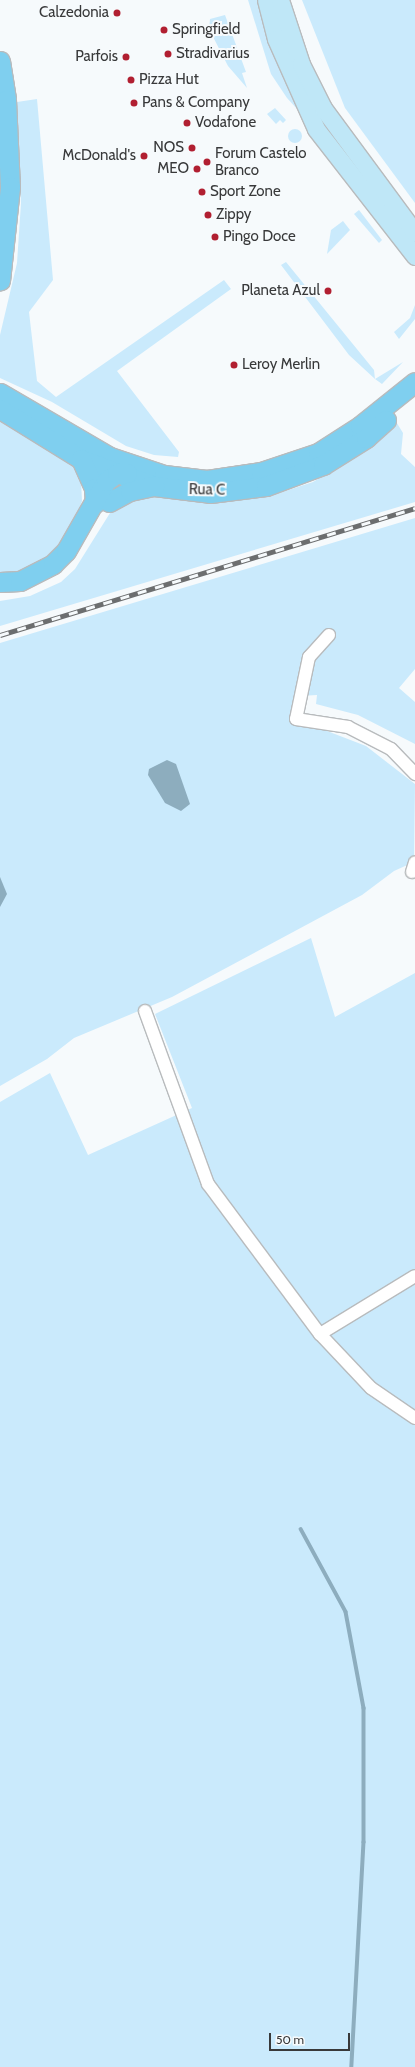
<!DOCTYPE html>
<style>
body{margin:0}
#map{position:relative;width:415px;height:2067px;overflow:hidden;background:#f6fafc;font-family:Cabin,sans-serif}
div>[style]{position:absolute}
.green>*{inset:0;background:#caeafc}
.round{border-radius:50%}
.water>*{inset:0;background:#8dadbe}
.stream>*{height:3.5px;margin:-1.75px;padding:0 1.75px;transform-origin:1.75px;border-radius:1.75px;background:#8dadbe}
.roads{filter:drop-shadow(1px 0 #b8bbbd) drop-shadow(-1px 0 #b8bbbd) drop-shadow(0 1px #b8bbbd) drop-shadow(0 -1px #b8bbbd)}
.street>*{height:12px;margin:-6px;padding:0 6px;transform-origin:6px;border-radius:6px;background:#fff}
.secondary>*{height:17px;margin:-8.5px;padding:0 8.5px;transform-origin:8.5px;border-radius:8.5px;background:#bfe7f7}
.primary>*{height:19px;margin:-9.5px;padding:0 9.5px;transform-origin:9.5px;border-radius:9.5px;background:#7fcfef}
.rail>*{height:4.5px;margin-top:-2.25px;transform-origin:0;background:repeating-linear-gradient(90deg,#f6fafc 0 9px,#6c6e6f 0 18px);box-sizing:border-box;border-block:1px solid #6c6e6f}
.dots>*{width:11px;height:11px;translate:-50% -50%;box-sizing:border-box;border:2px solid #f6fafc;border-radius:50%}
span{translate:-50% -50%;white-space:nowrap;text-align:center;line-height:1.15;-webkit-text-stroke:4px #f6fafc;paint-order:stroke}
.poi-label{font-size:15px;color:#38393a}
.right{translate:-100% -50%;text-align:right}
.left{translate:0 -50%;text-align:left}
.street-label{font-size:15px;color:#38393a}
.scale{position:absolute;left:269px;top:2033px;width:81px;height:18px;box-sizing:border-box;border:2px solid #38393a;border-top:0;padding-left:5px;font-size:12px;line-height:14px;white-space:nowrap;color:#38393a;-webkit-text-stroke:3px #f6fafc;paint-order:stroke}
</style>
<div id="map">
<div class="green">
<i style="clip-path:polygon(248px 0,260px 0,301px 108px,298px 110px,287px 98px,271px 74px)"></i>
<i style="clip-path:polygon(302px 0,415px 0,415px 203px,345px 108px)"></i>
<i style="clip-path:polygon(225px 15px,246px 72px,242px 73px,247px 88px,228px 66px,209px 29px,210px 19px)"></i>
<i style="clip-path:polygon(37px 99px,53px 280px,29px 312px,37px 381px,56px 397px,224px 280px,231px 289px,117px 371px,179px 452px,178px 457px,154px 455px,126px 446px,52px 402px,0 378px,0 335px,17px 263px,21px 203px,17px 102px)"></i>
<i style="clip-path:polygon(275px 108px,286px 120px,283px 123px,280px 120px,276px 124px,267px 114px)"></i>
<i class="round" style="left:288px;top:129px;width:14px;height:14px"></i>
<i style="clip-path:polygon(359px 210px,382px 240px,379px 243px,354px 214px)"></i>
<i style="clip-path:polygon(343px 221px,350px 230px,327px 254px,331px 230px)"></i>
<i style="clip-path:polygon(286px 262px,374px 370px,375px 379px,403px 362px,382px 384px,375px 379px,349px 355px,281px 265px)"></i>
<i style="clip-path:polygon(415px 305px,415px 319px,399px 339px,394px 332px,410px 318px)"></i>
<i style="clip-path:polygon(0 419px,73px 465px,81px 481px,82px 501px,76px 519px,48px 559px,28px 571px,0 576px)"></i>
<i style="clip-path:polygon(395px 420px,403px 433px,401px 454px,415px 467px,415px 502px,0 626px,0 601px,30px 596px,61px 582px,75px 569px,110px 513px,121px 504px,138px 496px,163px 494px,239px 500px,276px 494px,313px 482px,361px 453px)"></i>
<i style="clip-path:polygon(415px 518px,415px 669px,399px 688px,415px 702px,415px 744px,358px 715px,316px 704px,317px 695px,300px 696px,296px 719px,366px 746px,415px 784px,414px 862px,394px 871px,362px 895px,172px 997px,74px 1038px,47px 1059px,0 1086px,0 643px)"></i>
<i style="clip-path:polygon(311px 938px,335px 1017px,415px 973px,415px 2067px,0 2067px,0 1102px,50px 1073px,88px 1155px,192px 1108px,155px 1014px)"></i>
</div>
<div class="water">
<i style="clip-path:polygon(167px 760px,176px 764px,190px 804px,181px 811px,165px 803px,148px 775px,149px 769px)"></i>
<i style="clip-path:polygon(0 877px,7px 894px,0 907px)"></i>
</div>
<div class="stream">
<i style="left:301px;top:1529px;width:94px;rotate:61.5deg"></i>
<i style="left:346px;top:1612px;width:98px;rotate:79.4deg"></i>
<i style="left:364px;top:1708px;width:134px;rotate:90deg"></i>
<i style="left:364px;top:1842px;width:225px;rotate:93.1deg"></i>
</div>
<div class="roads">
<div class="street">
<i style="left:329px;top:635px;width:30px;rotate:132deg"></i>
<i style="left:309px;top:657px;width:63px;rotate:101.8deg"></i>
<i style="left:296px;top:719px;width:53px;rotate:8.7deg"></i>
<i style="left:348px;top:727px;width:48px;rotate:27.1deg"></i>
<i style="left:391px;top:749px;width:35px;rotate:46deg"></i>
<i style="left:412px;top:872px;width:10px;rotate:-73deg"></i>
<i style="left:145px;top:1011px;width:184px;rotate:70deg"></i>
<i style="left:208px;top:1184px;width:187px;rotate:53.3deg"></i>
<i style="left:320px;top:1334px;width:74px;rotate:46.6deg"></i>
<i style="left:371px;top:1388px;width:53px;rotate:34.3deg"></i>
<i style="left:320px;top:1334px;width:111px;rotate:-31.4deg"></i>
</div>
<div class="secondary">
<i style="left:266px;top:0;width:40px;rotate:75.6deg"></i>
<i style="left:276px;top:39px;width:98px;rotate:66deg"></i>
<i style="left:316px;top:129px;width:161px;rotate:52.1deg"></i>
<i style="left:280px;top:0;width:67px;rotate:71.8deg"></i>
<i style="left:301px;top:64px;width:49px;rotate:63.4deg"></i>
<i style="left:323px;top:108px;width:155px;rotate:53.6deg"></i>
</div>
<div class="primary">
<i style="left:0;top:61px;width:39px;rotate:81deg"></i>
<i style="left:6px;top:100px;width:87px;rotate:87.4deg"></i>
<i style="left:10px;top:187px;width:94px;rotate:96.1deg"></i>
<i style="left:0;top:393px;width:127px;rotate:30.2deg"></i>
<i style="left:110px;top:457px;width:57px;rotate:18.4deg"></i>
<i style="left:164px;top:475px;width:43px;rotate:6.6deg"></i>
<i style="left:207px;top:480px;width:55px;rotate:-8.4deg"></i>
<i style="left:261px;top:472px;width:60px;rotate:-18.4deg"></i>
<i style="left:318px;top:453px;width:50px;rotate:-32.7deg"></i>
<i style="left:360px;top:426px;width:70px;rotate:-38.7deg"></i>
<i style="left:0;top:409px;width:95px;rotate:31.7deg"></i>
<i style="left:81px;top:459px;width:39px;rotate:21deg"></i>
<i style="left:117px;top:473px;width:39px;rotate:19deg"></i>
<i style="left:154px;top:486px;width:56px;rotate:7.1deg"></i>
<i style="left:210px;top:493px;width:56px;rotate:-7.1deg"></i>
<i style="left:266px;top:486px;width:61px;rotate:-20.2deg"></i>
<i style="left:323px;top:465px;width:51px;rotate:-32.1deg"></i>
<i style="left:366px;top:438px;width:27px;rotate:-42deg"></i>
<i style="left:81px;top:459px;width:32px;rotate:66deg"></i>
<i style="left:94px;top:488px;width:15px;rotate:86deg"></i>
<i style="left:109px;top:502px;width:24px;rotate:-28deg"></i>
<i style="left:130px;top:491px;width:25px;rotate:-12deg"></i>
<i style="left:0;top:582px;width:20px;rotate:-3deg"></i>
<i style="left:20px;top:581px;width:37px;rotate:-27deg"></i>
<i style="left:53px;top:564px;width:18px;rotate:-45deg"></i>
<i style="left:66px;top:551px;width:81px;rotate:-60.3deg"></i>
<i style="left:106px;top:481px;width:14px;rotate:-36deg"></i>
<i style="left:117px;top:473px;width:10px"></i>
</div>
</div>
<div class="rail">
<i style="left:0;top:635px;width:434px;rotate:-17deg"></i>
</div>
<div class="dots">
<i style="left:117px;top:13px;background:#b11f31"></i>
<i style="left:164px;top:30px;background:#b11f31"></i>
<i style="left:168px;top:54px;background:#b11f31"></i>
<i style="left:126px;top:57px;background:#b11f31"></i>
<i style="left:131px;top:80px;background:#b11f31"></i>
<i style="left:134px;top:103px;background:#b11f31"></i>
<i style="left:187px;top:123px;background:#b11f31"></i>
<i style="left:192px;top:148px;background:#b11f31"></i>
<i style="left:144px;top:156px;background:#b11f31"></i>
<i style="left:207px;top:162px;background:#b11f31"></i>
<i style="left:197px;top:169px;background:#b11f31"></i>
<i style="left:202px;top:192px;background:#b11f31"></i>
<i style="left:208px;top:215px;background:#b11f31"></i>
<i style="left:215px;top:237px;background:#b11f31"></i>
<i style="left:328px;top:291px;background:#b11f31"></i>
<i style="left:234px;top:365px;background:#b11f31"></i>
</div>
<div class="poi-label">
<span class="right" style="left:109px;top:13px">Calzedonia</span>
<span class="left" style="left:172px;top:30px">Springfield</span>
<span class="left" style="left:176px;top:54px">Stradivarius</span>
<span class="right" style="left:118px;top:57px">Parfois</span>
<span class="left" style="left:139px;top:80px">Pizza Hut</span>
<span class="left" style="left:142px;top:103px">Pans &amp; Company</span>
<span class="left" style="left:195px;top:123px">Vodafone</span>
<span class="right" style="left:184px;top:148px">NOS</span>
<span class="left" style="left:215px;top:162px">Forum Castelo<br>Branco</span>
<span class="right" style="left:136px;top:156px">McDonald's</span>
<span class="right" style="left:189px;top:169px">MEO</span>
<span class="left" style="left:210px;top:192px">Sport Zone</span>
<span class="left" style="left:216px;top:215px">Zippy</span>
<span class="left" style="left:223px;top:237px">Pingo Doce</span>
<span class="right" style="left:320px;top:291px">Planeta Azul</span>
<span class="left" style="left:242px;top:365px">Leroy Merlin</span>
</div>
<div class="street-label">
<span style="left:207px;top:490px;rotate:1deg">Rua C</span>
</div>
<div class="scale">50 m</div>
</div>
